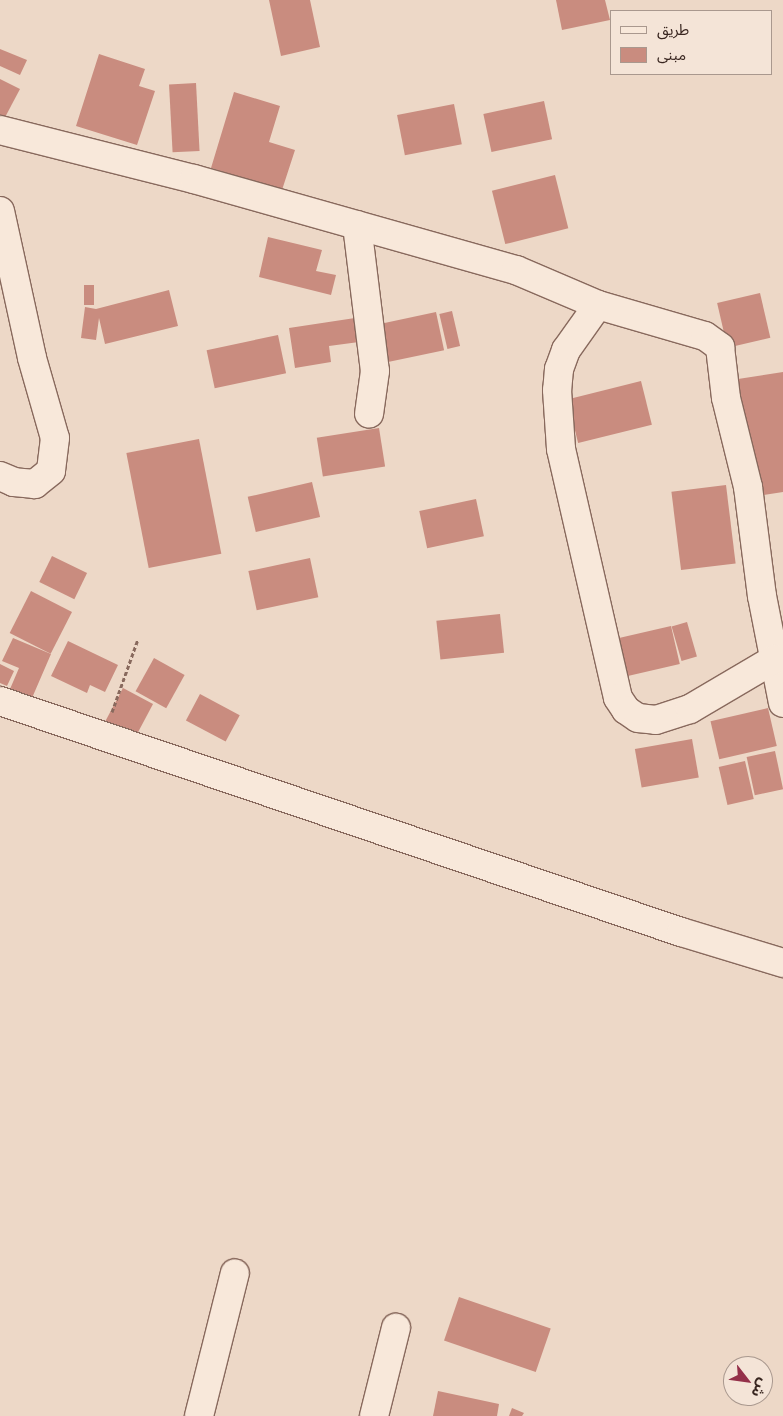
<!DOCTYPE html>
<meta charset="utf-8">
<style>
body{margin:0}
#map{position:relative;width:783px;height:1416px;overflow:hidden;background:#edd8c7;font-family:Merriweather,"Noto Sans Arabic",serif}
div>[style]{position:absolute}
.building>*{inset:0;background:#c98c7f;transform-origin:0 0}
.path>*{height:3px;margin-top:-1.5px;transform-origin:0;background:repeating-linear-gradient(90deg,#88695d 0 4px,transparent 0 6.5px)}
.roads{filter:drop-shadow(1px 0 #88695d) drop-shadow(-1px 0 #88695d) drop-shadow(0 1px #88695d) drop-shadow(0 -1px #88695d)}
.minor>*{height:28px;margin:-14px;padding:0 14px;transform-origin:14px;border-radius:14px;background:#f8e8da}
span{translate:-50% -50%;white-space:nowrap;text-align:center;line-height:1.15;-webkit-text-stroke:5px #f4e4d7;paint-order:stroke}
.legend{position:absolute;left:610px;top:10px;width:162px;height:65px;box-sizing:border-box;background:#f4e4d7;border:1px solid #a9988e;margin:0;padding:6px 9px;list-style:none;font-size:15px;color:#392620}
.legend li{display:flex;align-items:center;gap:10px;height:25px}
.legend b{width:25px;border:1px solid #a9988e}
.north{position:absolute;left:723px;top:1356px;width:50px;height:50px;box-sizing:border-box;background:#f4e4d7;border:1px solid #a9988e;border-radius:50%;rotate:120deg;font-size:14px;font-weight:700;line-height:20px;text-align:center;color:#392620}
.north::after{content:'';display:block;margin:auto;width:18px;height:22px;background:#943049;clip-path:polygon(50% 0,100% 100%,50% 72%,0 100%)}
</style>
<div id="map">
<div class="building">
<i style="clip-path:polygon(269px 0,310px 0,320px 47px,281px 56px)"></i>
<i style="clip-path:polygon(556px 0,605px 0,610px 20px,562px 30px)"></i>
<i style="clip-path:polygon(0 49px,27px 60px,20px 75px,0 66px)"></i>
<i style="clip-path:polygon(99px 54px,145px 69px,139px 86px,155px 91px,137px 145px,76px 126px)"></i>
<i style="clip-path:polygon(0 79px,20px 89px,2px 123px,0 122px)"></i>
<i style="left:196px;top:83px;width:68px;height:27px;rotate:87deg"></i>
<i style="clip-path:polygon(234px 92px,280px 106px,269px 142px,295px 150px,282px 190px,211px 168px)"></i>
<i style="left:544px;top:101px;width:39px;height:62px;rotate:78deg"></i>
<i style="left:454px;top:104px;width:41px;height:58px;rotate:79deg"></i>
<i style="left:555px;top:175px;width:55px;height:65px;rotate:76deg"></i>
<i style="clip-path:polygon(268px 237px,322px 250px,316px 271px,336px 275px,331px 295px,259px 277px)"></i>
<i style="left:84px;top:285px;width:10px;height:20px"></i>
<i style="clip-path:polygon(169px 290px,178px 326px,105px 344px,99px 318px,96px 340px,81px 338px,85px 307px,96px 309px)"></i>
<i style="left:760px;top:293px;width:46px;height:44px;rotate:77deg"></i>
<i style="left:452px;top:311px;width:36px;height:13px;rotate:77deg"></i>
<i style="left:436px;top:312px;width:39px;height:61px;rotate:78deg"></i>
<i style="clip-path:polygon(355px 318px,359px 342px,329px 346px,331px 362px,295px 368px,289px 328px)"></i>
<i style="left:278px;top:335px;width:39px;height:73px;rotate:78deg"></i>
<i style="clip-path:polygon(783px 372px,783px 492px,758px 496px,738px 379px)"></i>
<i style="left:641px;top:381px;width:45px;height:76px;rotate:76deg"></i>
<i style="left:379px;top:428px;width:39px;height:63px;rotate:81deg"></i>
<i style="left:199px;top:439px;width:117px;height:74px;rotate:79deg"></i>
<i style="left:312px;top:482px;width:36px;height:66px;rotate:77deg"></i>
<i style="left:726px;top:485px;width:79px;height:55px;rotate:83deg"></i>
<i style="left:476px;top:499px;width:38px;height:58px;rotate:78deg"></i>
<i style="left:52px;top:556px;width:39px;height:29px;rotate:26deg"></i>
<i style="left:310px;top:558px;width:40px;height:63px;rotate:78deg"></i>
<i style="left:31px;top:591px;width:46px;height:47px;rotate:27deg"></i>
<i style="left:500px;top:614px;width:39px;height:64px;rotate:84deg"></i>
<i style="left:687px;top:622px;width:36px;height:16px;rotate:74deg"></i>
<i style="left:671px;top:626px;width:39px;height:60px;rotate:77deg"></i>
<i style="clip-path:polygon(13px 638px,51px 654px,32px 698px,10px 689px,19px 668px,2px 661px)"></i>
<i style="clip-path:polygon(68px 641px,118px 665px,105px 692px,90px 685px,87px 693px,51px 676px)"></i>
<i style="left:154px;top:658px;width:35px;height:38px;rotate:29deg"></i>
<i style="clip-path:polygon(0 664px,14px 671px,7px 686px,0 683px)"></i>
<i style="left:123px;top:688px;width:34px;height:45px;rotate:28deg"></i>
<i style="left:200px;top:694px;width:45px;height:30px;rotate:28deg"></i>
<i style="left:768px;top:708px;width:39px;height:59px;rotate:77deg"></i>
<i style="left:692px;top:739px;width:39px;height:58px;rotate:80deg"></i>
<i style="left:775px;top:751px;width:39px;height:29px;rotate:78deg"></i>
<i style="left:745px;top:761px;width:39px;height:27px;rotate:77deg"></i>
<i style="left:459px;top:1297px;width:97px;height:46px;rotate:19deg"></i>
<i style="clip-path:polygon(438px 1391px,499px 1404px,497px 1416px,433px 1416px)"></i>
<i style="clip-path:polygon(512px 1408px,524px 1413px,522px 1416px,509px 1416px)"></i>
</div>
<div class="path">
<i style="left:112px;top:712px;width:77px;rotate:-70.4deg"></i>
</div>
<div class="roads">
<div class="minor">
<i style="left:0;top:130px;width:200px;rotate:14.2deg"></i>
<i style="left:194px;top:179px;width:335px;rotate:15.8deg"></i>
<i style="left:516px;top:270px;width:89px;rotate:23.1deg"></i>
<i style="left:598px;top:305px;width:111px;rotate:16.2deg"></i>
<i style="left:705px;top:336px;width:19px;rotate:36deg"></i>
<i style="left:720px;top:347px;width:51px;rotate:83.3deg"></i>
<i style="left:726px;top:398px;width:92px;rotate:76.1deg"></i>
<i style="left:748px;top:487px;width:110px;rotate:82.7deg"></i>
<i style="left:762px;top:596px;width:109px;rotate:78.9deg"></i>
<i style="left:0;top:211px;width:150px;rotate:77.7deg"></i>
<i style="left:32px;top:358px;width:83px;rotate:74deg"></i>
<i style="left:55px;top:438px;width:33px;rotate:97deg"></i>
<i style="left:51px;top:471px;width:21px;rotate:141deg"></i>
<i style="left:35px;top:484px;width:21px;rotate:-175deg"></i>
<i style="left:14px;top:482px;width:15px;rotate:-157deg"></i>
<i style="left:357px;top:225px;width:147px;rotate:83deg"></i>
<i style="left:375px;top:371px;width:43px;rotate:97.9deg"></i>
<i style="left:598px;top:305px;width:55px;rotate:125.4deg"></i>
<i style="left:566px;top:350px;width:20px;rotate:110deg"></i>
<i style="left:559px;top:369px;width:21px;rotate:95deg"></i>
<i style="left:557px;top:390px;width:59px;rotate:86.1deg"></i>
<i style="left:561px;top:449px;width:255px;rotate:77.1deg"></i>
<i style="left:618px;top:698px;width:14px;rotate:56deg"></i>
<i style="left:626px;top:710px;width:14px;rotate:34deg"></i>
<i style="left:638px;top:718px;width:18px;rotate:6deg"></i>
<i style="left:656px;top:720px;width:36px;rotate:-18deg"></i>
<i style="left:690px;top:709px;width:99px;rotate:-30.5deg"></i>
<i style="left:0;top:701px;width:719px;rotate:18.74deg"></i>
<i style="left:681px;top:932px;width:107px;rotate:16.9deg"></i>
<i style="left:199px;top:1416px;width:147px;rotate:-75.9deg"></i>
<i style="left:374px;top:1416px;width:91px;rotate:-76deg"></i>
</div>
</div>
<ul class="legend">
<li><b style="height:6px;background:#f8e8da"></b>طريق</li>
<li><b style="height:14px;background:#c98c7f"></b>مبنى</li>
</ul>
<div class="north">ش</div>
</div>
